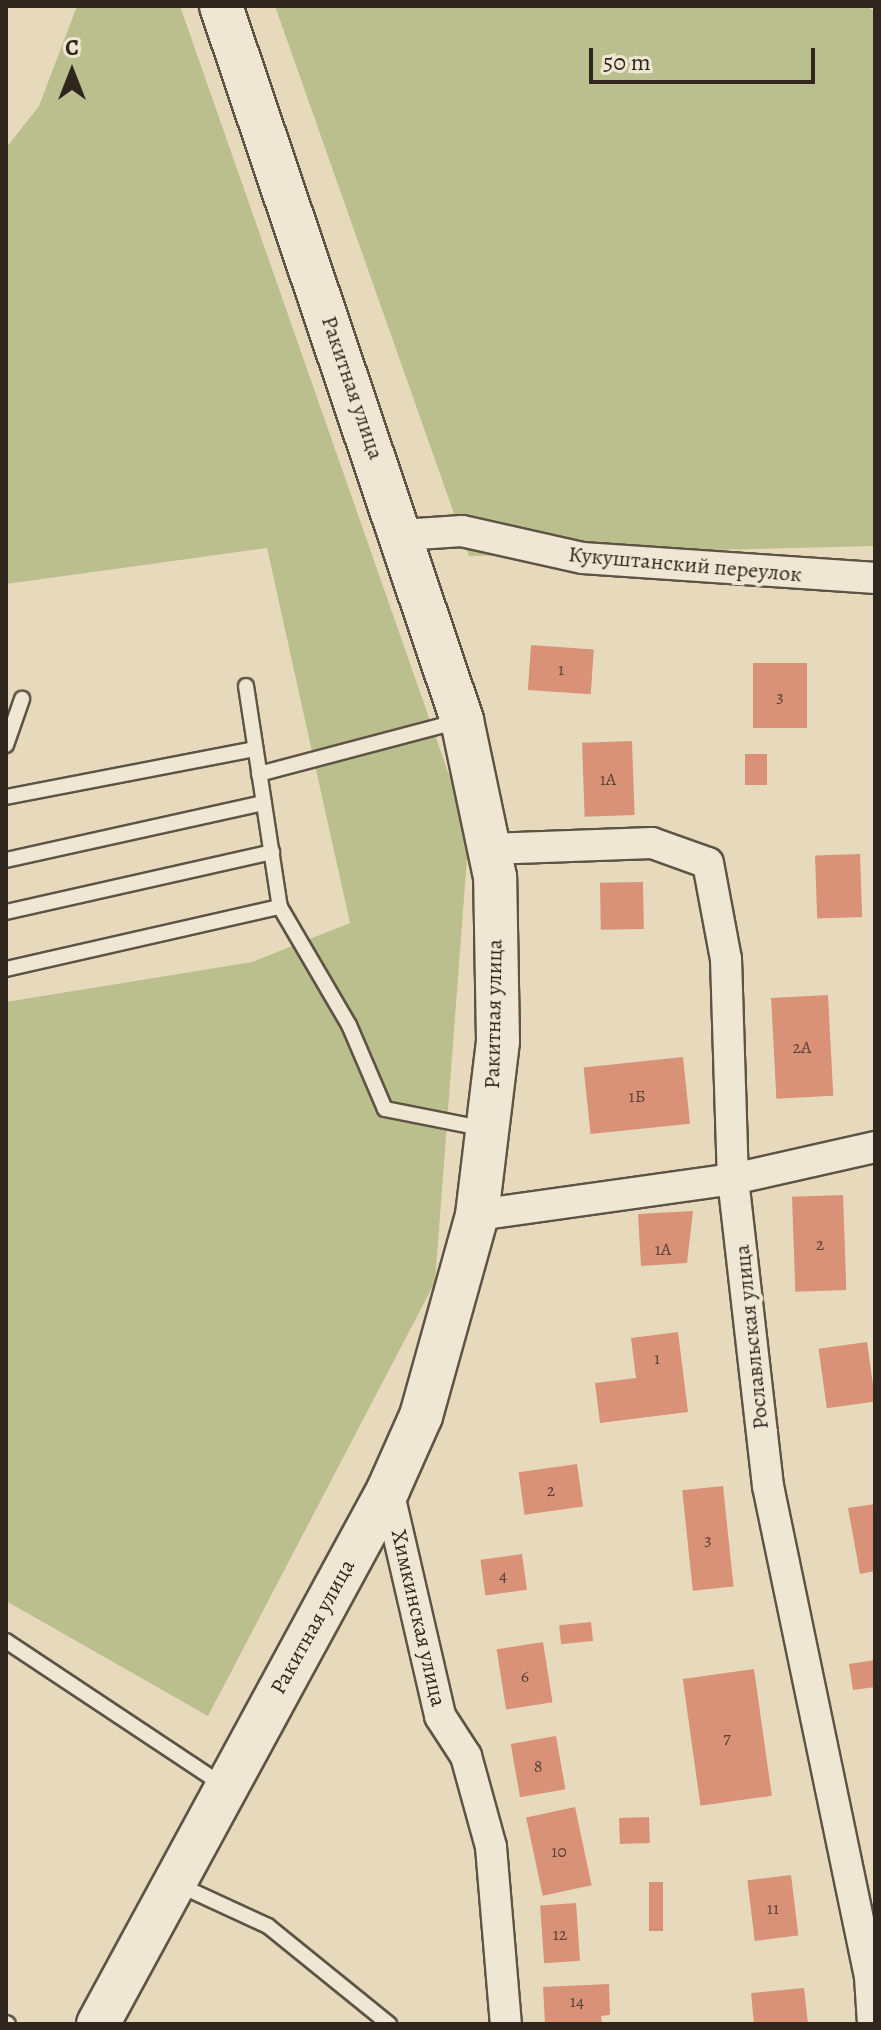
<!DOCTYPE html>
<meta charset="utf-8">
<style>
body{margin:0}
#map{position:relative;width:881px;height:2030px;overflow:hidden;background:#e7dabc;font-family:Alegreya,serif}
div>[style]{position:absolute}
.green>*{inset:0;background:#bbbe8d}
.building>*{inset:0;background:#d99278;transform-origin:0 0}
.roads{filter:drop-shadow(2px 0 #5d5445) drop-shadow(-2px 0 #5d5445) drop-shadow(0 2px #5d5445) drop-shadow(0 -2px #5d5445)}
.lane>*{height:14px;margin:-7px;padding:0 7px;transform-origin:7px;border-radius:7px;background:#efe7d3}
.street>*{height:30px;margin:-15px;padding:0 15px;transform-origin:15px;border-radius:15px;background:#efe7d3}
.secondary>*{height:42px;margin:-21px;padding:0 21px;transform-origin:21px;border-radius:21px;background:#efe7d3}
span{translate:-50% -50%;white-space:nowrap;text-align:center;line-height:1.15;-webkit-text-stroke:8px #efe7d3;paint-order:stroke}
.number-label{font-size:18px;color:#5a4234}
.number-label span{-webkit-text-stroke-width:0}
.street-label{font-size:22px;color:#2f271d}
.frame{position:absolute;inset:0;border:8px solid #2f271d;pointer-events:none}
.north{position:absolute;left:32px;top:32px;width:80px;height:80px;-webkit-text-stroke:6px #efe7d3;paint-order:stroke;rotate:0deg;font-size:22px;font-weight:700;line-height:32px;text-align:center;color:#2f271d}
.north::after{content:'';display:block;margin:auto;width:28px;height:36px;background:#2f271d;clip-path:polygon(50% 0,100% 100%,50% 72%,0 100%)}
.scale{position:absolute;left:589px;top:48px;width:226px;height:36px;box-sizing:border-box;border:4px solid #2f271d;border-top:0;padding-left:10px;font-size:24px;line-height:28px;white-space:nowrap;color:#2f271d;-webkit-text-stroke:6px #efe7d3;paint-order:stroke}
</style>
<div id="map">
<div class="green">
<i style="clip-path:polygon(77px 6px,180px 6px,469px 832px,435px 1282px,208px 1716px,6px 1601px,6px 1002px,252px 962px,350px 923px,267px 548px,6px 584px,6px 148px,39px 106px)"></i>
<i style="clip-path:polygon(275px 6px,867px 6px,875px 12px,875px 546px,469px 556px)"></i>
</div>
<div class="building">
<i style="left:531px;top:645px;width:63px;height:45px;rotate:4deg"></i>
<i style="left:753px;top:663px;width:54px;height:65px"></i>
<i style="left:632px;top:741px;width:74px;height:50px;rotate:88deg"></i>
<i style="left:767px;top:754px;width:31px;height:22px;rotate:90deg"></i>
<i style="left:860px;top:854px;width:63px;height:45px;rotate:88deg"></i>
<i style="left:643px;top:882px;width:47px;height:43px;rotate:89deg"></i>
<i style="left:828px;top:995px;width:101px;height:57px;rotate:87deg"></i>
<i style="left:683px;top:1057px;width:67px;height:100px;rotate:84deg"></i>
<i style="left:843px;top:1195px;width:95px;height:51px;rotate:88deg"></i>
<i style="clip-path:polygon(693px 1211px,687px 1263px,641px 1266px,638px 1214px)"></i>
<i style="clip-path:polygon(678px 1332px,688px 1412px,600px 1423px,595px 1383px,636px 1378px,631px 1338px)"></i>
<i style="left:867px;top:1342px;width:60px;height:49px;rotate:82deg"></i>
<i style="left:577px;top:1464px;width:43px;height:59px;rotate:82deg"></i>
<i style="left:723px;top:1486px;width:101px;height:41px;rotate:84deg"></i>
<i style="clip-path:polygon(875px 1504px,875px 1571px,860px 1574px,848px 1508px)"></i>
<i style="left:522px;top:1554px;width:36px;height:42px;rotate:82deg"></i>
<i style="left:591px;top:1622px;width:19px;height:32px;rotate:84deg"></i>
<i style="left:543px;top:1642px;width:61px;height:47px;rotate:81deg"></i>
<i style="clip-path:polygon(875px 1660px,875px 1687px,853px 1690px,849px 1664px)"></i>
<i style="left:754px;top:1669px;width:128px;height:72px;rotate:82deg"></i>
<i style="left:556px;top:1736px;width:54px;height:46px;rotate:80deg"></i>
<i style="left:575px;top:1807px;width:80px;height:50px;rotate:78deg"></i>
<i style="left:649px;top:1817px;width:26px;height:30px;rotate:88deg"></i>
<i style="left:791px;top:1875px;width:61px;height:44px;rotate:83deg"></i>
<i style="left:649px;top:1882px;width:14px;height:49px"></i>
<i style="left:576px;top:1903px;width:58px;height:36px;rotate:86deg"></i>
<i style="clip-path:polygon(609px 1984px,610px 2015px,601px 2016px,602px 2024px,545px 2024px,543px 1987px)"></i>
<i style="clip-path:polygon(804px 1988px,808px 2024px,754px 2024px,751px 1993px)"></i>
</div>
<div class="roads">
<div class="lane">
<i style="left:246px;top:686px;width:224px;rotate:81.3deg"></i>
<i style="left:280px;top:907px;width:137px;rotate:59.7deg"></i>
<i style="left:349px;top:1025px;width:91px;rotate:66.8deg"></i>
<i style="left:385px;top:1109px;width:103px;rotate:11.2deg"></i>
<i style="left:6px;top:745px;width:49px;rotate:-70.8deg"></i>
<i style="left:259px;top:774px;width:208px;rotate:-14.8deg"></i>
<i style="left:6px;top:797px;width:254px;rotate:-10.9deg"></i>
<i style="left:6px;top:860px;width:264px;rotate:-12.5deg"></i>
<i style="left:6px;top:912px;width:273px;rotate:-12.7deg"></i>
<i style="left:6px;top:969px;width:281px;rotate:-12.8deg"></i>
<i style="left:6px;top:1641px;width:260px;rotate:33.6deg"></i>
<i style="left:177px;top:1884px;width:100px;rotate:24.8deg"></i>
<i style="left:268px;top:1926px;width:156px;rotate:39deg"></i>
<i style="left:6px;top:2023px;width:2px;rotate:27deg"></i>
</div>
<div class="street">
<i style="left:402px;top:535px;width:60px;rotate:-3.8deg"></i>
<i style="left:462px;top:531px;width:124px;rotate:12.6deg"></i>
<i style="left:583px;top:558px;width:293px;rotate:3.9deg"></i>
<i style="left:489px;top:849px;width:163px;rotate:-2.1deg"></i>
<i style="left:652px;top:843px;width:59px;rotate:19.7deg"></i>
<i style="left:708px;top:863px;width:98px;rotate:79.4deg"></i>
<i style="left:726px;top:959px;width:220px;rotate:88.2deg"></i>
<i style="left:733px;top:1179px;width:309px;rotate:83.5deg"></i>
<i style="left:768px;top:1486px;width:501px;rotate:78.26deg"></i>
<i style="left:870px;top:1977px;width:47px;rotate:86.3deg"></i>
<i style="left:477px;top:1215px;width:259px;rotate:-8deg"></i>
<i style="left:733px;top:1179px;width:146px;rotate:-12.7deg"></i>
<i style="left:388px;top:1490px;width:232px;rotate:77deg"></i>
<i style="left:440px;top:1716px;width:48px;rotate:57deg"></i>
<i style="left:466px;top:1756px;width:94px;rotate:74.6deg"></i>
<i style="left:491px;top:1847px;width:178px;rotate:85.2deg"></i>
</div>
<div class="secondary">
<i style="left:98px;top:2024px;width:608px;rotate:-61.49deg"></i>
<i style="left:388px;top:1490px;width:81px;rotate:-66deg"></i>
<i style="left:421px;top:1416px;width:209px;rotate:-74.4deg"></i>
<i style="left:477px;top:1215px;width:175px;rotate:-83.1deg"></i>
<i style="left:498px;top:1041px;width:164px;rotate:-91deg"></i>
<i style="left:495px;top:877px;width:160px;rotate:-101.9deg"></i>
<i style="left:462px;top:720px;width:754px;rotate:-108.65deg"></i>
</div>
</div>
<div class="number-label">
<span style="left:561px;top:669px">1</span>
<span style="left:780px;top:696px">3</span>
<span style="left:608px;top:779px">1А</span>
<span style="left:802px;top:1047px">2А</span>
<span style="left:637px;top:1096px">1Б</span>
<span style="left:820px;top:1244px">2</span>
<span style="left:663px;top:1249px">1А</span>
<span style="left:657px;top:1358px">1</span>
<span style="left:551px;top:1490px">2</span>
<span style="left:708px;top:1539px">3</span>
<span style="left:503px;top:1575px">4</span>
<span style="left:525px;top:1676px">6</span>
<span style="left:727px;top:1737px">7</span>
<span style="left:538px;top:1766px">8</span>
<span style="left:559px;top:1851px">10</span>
<span style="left:773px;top:1908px">11</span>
<span style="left:560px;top:1934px">12</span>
<span style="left:577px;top:2001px">14</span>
</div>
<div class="street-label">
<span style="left:352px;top:388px;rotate:71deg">Ракитная улица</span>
<span style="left:685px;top:565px;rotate:5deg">Кукуштанский переулок</span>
<span style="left:494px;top:1014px;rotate:-89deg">Ракитная улица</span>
<span style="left:752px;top:1337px;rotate:-96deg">Рославльская улица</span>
<span style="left:418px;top:1618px;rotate:77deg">Химкинская улица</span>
<span style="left:313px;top:1627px;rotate:-61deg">Ракитная улица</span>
</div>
<div class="frame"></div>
<div class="north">С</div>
<div class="scale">50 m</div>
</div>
